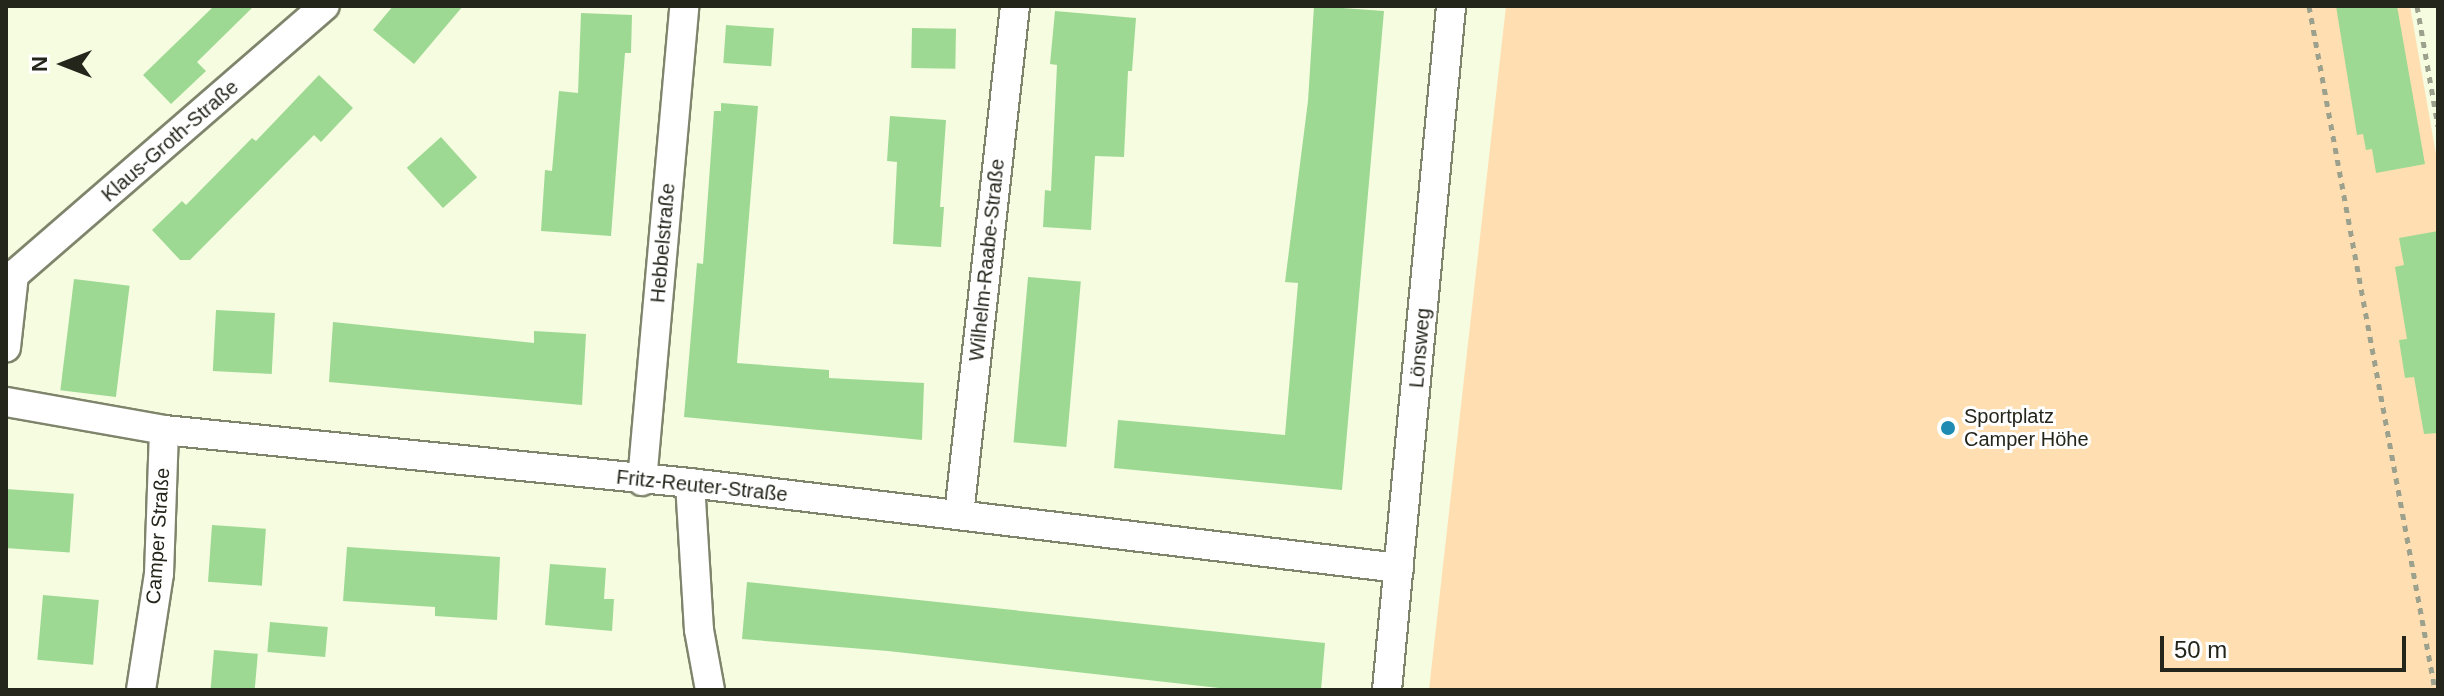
<!DOCTYPE html>
<meta charset="utf-8">
<style>
body{margin:0}
#map{position:relative;width:2444px;height:696px;overflow:hidden;background:#f5fce0;font-family:Arial,sans-serif}
div>[style]{position:absolute}
.green>*{inset:0;background:#ffdeb1}
.building>*{inset:0;background:#9ed993;transform-origin:0 0}
.path>*{height:5px;margin-top:-2.5px;transform-origin:0;background:repeating-linear-gradient(90deg,#9ca18d 0 6px,transparent 0 12px)}
.roads{filter:drop-shadow(2px 0 #7f856c) drop-shadow(-2px 0 #7f856c) drop-shadow(0 2px #7f856c) drop-shadow(0 -2px #7f856c)}
.street>*{height:28px;margin:-14px;padding:0 14px;transform-origin:14px;border-radius:14px;background:#fff}
.dots>*{width:22px;height:22px;translate:-50% -50%;box-sizing:border-box;border:4px solid #fff;border-radius:50%}
span{translate:-50% -50%;white-space:nowrap;text-align:center;line-height:1.15;-webkit-text-stroke:6px #fff;paint-order:stroke}
.street-label{font-size:20px;color:#24261c}
.poi-label{font-size:20px;color:#24261c}
.left{translate:0 -50%;text-align:left}
.frame{position:absolute;inset:0;border:8px solid #24261c;pointer-events:none}
.north{position:absolute;left:24px;top:24px;width:80px;height:80px;-webkit-text-stroke:6px #fff;paint-order:stroke;rotate:270deg;font-size:22px;font-weight:700;line-height:32px;text-align:center;color:#24261c}
.north::after{content:'';display:block;margin:auto;width:28px;height:36px;background:#24261c;clip-path:polygon(50% 0,100% 100%,50% 72%,0 100%)}
.scale{position:absolute;left:2160px;top:636px;width:246px;height:36px;box-sizing:border-box;border:4px solid #24261c;border-top:0;padding-left:10px;font-size:24px;line-height:28px;white-space:nowrap;color:#24261c;-webkit-text-stroke:6px #fff;paint-order:stroke}
</style>
<div id="map">
<div class="green">
<i style="clip-path:polygon(1506px 6px,2410px 6px,2438px 166px,2438px 690px,1429px 690px)"></i>
</div>
<div class="building">
<i style="clip-path:polygon(214px 6px,254px 6px,197px 62px,206px 71px,171px 104px,143px 75px)"></i>
<i style="clip-path:polygon(393px 6px,463px 6px,414px 64px,373px 30px)"></i>
<i style="clip-path:polygon(1314px 6px,1384px 11px,1342px 490px,1114px 468px,1118px 420px,1285px 435px,1298px 283px,1285px 282px,1308px 101px)"></i>
<i style="clip-path:polygon(2336px 6px,2397px 6px,2425px 164px,2376px 173px,2372px 149px,2366px 150px,2363px 134px,2357px 135px)"></i>
<i style="clip-path:polygon(1055px 11px,1136px 18px,1132px 71px,1128px 71px,1124px 157px,1095px 156px,1091px 230px,1043px 227px,1045px 190px,1051px 191px,1057px 65px,1050px 64px)"></i>
<i style="clip-path:polygon(581px 13px,632px 15px,631px 53px,625px 53px,611px 236px,541px 231px,545px 170px,552px 171px,559px 91px,578px 93px)"></i>
<i style="left:726px;top:25px;width:48px;height:38px;rotate:4deg"></i>
<i style="left:912px;top:28px;width:44px;height:40px;rotate:1deg"></i>
<i style="clip-path:polygon(319px 75px,353px 108px,321px 142px,314px 135px,190px 260px,180px 260px,152px 230px,182px 201px,186px 205px,252px 138px,256px 141px)"></i>
<i style="clip-path:polygon(721px 103px,758px 106px,737px 363px,829px 370px,829px 378px,924px 383px,922px 440px,684px 417px,697px 263px,703px 264px,714px 111px,721px 111px)"></i>
<i style="clip-path:polygon(890px 116px,946px 120px,940px 207px,944px 207px,941px 247px,893px 244px,897px 162px,887px 161px)"></i>
<i style="left:441px;top:137px;width:54px;height:46px;rotate:48deg"></i>
<i style="clip-path:polygon(2438px 231px,2438px 433px,2424px 434px,2414px 377px,2405px 378px,2399px 340px,2407px 339px,2395px 267px,2404px 265px,2399px 238px)"></i>
<i style="left:1028px;top:277px;width:53px;height:166px;rotate:5deg"></i>
<i style="left:74px;top:279px;width:56px;height:112px;rotate:7deg"></i>
<i style="left:216px;top:310px;width:59px;height:61px;rotate:3deg"></i>
<i style="clip-path:polygon(333px 322px,534px 343px,534px 331px,586px 334px,582px 405px,329px 382px)"></i>
<i style="left:6px;top:489px;width:68px;height:59px;rotate:4deg"></i>
<i style="left:212px;top:525px;width:54px;height:57px;rotate:4deg"></i>
<i style="clip-path:polygon(347px 547px,500px 557px,497px 620px,435px 616px,435px 607px,343px 601px)"></i>
<i style="clip-path:polygon(550px 564px,606px 568px,604px 599px,614px 599px,612px 631px,545px 625px)"></i>
<i style="clip-path:polygon(747px 582px,1325px 643px,1321px 690px,1237px 690px,888px 651px,742px 639px)"></i>
<i style="left:43px;top:595px;width:56px;height:65px;rotate:5deg"></i>
<i style="left:270px;top:622px;width:58px;height:30px;rotate:5deg"></i>
<i style="left:214px;top:650px;width:44px;height:40px;rotate:5deg"></i>
</div>
<div class="path">
<i style="left:2309px;top:6px;width:696px;rotate:79.56deg"></i>
<i style="left:2417px;top:6px;width:122px;rotate:80.1deg"></i>
</div>
<div class="roads">
<div class="street">
<i style="left:6px;top:275px;width:8px"></i>
<i style="left:14px;top:275px;width:73px;rotate:96.3deg"></i>
<i style="left:14px;top:275px;width:411px;rotate:-40.9deg"></i>
<i style="left:6px;top:402px;width:160px;rotate:10deg"></i>
<i style="left:164px;top:430px;width:529px;rotate:5.75deg"></i>
<i style="left:690px;top:483px;width:714px;rotate:6.84deg"></i>
<i style="left:642px;top:481px;width:477px;rotate:-84.9deg"></i>
<i style="left:690px;top:483px;width:147px;rotate:86.5deg"></i>
<i style="left:699px;top:630px;width:61px;rotate:79.6deg"></i>
<i style="left:959px;top:515px;width:512px;rotate:-83.72deg"></i>
<i style="left:141px;top:690px;width:117px;rotate:-81.2deg"></i>
<i style="left:159px;top:574px;width:144px;rotate:-88deg"></i>
<i style="left:1387px;top:690px;width:687px;rotate:-84.65deg"></i>
</div>
</div>
<div class="dots">
<i style="left:1948px;top:428px;background:#208bb2"></i>
</div>
<div class="street-label">
<span style="left:170px;top:141px;rotate:-41deg">Klaus-Groth-Straße</span>
<span style="left:663px;top:243px;rotate:-85deg">Hebbelstraße</span>
<span style="left:987px;top:260px;rotate:-84deg">Wilhelm-Raabe-Straße</span>
<span style="left:1420px;top:348px;rotate:-85deg">Lönsweg</span>
<span style="left:702px;top:486px;rotate:6deg">Fritz-Reuter-Straße</span>
<span style="left:158px;top:536px;rotate:-86deg">Camper Straße</span>
</div>
<div class="poi-label">
<span class="left" style="left:1964px;top:428px">Sportplatz<br>Camper Höhe</span>
</div>
<div class="frame"></div>
<div class="north">N</div>
<div class="scale">50 m</div>
</div>
